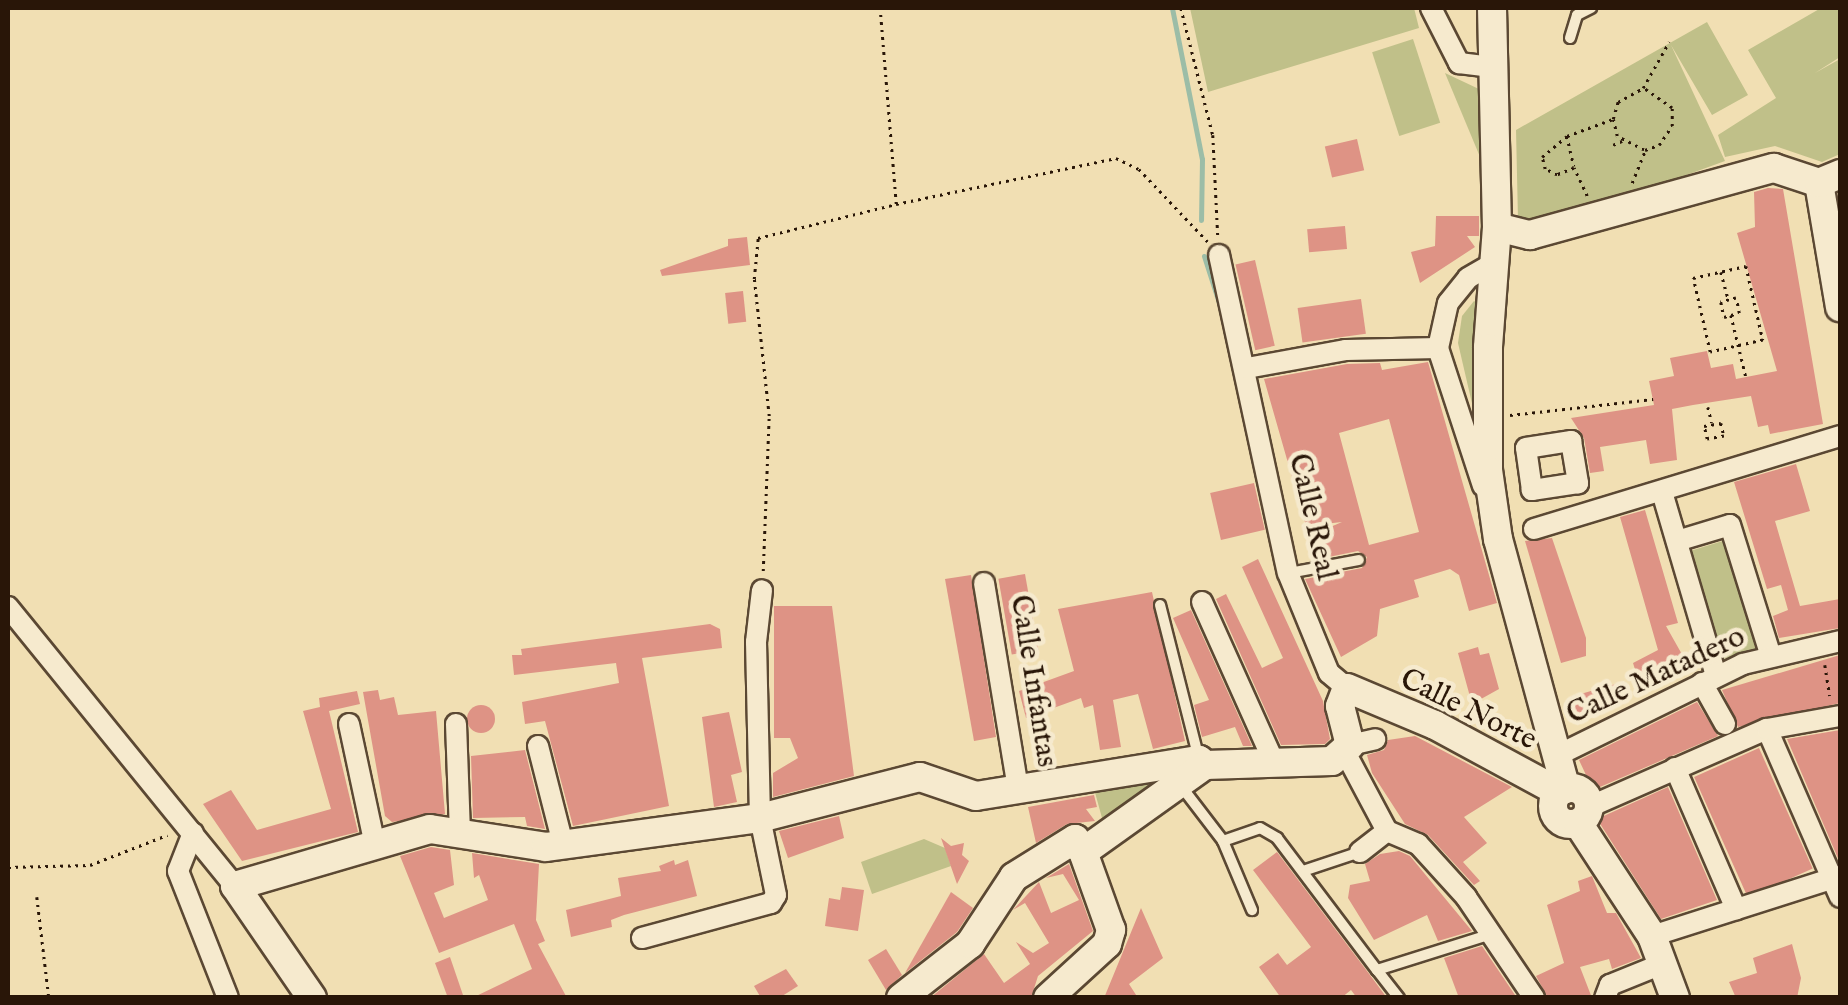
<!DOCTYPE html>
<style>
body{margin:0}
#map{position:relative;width:1848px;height:1005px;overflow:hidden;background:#f1dfb3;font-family:"IM FELL English",serif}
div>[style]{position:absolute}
.green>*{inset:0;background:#c0c089;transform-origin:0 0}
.stream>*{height:5px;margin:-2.5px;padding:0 2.5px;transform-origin:2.5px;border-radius:2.5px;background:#9cbda7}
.building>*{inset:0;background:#de9385;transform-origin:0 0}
.round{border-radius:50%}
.path>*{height:2.5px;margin-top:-1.25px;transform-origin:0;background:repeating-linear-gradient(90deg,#291608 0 2.5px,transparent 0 7.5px)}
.roads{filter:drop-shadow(2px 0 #5b4833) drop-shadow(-2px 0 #5b4833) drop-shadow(0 2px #5b4833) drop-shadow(0 -2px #5b4833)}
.lane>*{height:10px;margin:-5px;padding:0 5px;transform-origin:5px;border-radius:5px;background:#f6eace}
.street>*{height:20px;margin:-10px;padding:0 10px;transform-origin:10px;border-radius:10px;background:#f6eace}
.secondary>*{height:28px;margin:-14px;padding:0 14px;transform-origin:14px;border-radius:14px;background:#f6eace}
.secondary>.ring{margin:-14px;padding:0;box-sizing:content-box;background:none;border:28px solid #f6eace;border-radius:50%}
span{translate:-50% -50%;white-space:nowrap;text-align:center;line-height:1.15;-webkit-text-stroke:9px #f6eace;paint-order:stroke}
.street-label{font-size:30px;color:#291608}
.frame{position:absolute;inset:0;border:10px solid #291608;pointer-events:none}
</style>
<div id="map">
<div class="green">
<i style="clip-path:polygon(1190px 8px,1414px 8px,1419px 28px,1208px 92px)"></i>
<i style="clip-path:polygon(1821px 8px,1840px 8px,1840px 57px,1815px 73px,1840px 59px,1840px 154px,1822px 162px,1775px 146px,1725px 157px,1718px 135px,1776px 98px,1748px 50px)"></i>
<i style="clip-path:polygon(1707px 22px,1748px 95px,1712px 115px,1671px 45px,1725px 161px,1615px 201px,1537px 221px,1518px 220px,1516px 130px)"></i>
<i style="left:1413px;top:39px;width:88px;height:43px;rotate:72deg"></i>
<i style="clip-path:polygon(1445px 73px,1481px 90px,1483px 164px)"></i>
<i style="clip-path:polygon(1474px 301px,1480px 305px,1474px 412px,1458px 343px,1462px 316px)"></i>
<i style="left:1726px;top:540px;width:113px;height:42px;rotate:73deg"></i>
<i style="clip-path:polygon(1178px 772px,1105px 829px,1093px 785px)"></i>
<i style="clip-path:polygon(924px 839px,945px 848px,951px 866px,872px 894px,861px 862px)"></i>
</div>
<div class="stream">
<i style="left:1172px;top:8px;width:154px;rotate:78.8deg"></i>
<i style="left:1202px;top:159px;width:61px;rotate:90.9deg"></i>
<i style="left:1204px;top:256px;width:56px;rotate:72.2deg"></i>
</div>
<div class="building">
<i style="left:1357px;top:139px;width:32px;height:33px;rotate:77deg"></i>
<i style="clip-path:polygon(1768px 188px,1783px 189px,1823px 424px,1770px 434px,1768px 425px,1758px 427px,1751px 396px,1693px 405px,1672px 409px,1677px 460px,1650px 464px,1646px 440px,1600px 447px,1604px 471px,1590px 473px,1584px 438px,1571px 418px,1654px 405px,1649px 381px,1674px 376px,1670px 358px,1707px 351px,1711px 368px,1733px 364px,1736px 379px,1777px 371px,1737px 233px,1755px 227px,1754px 192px)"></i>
<i style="clip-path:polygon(1436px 216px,1479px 216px,1479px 236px,1467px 236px,1475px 247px,1420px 283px,1411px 252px,1435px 246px)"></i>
<i style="left:1345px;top:226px;width:23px;height:38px;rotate:85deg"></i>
<i style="clip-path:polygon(747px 237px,750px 265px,662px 276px,660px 270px,728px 246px,728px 239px)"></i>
<i style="left:1255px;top:260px;width:88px;height:20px;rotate:77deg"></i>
<i style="left:743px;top:291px;width:31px;height:18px;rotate:84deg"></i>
<i style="left:1361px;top:299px;width:35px;height:64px;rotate:82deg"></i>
<i style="clip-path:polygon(evenodd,1428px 362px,1497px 603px,1469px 611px,1459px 575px,1450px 569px,1414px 580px,1419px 597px,1380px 609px,1377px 636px,1341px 657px,1305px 579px,1362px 568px,1367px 557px,1358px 551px,1314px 560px,1307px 537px,1342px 522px,1306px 526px,1264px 379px,1347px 364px,1380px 363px,1382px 370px,1428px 362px,1389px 419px,1419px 532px,1369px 545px,1339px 433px,1389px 419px)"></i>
<i style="clip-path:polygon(1796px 464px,1810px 511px,1775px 521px,1800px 606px,1840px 599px,1840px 628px,1779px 638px,1773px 616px,1788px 610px,1781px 585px,1767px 589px,1734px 482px)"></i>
<i style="left:1254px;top:483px;width:48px;height:45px;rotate:77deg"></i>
<i style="clip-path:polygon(1645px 510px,1678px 623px,1666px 626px,1688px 665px,1638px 679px,1633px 663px,1658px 650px,1620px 517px)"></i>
<i style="clip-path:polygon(1552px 538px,1586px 638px,1586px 656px,1561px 663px,1525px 541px)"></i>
<i style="clip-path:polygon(1258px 559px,1323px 701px,1330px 739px,1325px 744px,1281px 745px,1216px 599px,1226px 594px,1262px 668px,1283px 658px,1242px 567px)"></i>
<i style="left:1025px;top:574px;width:77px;height:27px;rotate:80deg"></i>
<i style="clip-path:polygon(971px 575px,996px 737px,974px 741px,945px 579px)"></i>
<i style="clip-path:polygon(1152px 592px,1185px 741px,1153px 749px,1138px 694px,1113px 700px,1121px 747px,1100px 750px,1093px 705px,1084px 708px,1081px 698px,1026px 718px,1019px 691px,1074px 671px,1058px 609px)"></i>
<i style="clip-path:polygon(774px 606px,832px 606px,854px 776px,773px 797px,773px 773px,798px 758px,790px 738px,774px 738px)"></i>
<i style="clip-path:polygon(1191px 610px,1252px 746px,1243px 746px,1235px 727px,1202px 737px,1194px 705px,1209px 700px,1173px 618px)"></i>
<i style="clip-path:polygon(710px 624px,720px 629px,722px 648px,642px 658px,669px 806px,573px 826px,545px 721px,525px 724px,522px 702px,619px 683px,616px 663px,514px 675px,512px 655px,522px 655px,521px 649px)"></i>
<i style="clip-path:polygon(1478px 647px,1480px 655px,1489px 653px,1499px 689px,1472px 704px,1458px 653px)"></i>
<i style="clip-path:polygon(1840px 655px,1840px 703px,1738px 727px,1722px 690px)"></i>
<i style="left:1619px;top:683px;width:18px;height:50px;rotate:74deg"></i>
<i style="clip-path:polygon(378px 690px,380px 700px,394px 697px,398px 715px,436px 711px,445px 814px,392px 822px,385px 816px,363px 692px)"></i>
<i style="clip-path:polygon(357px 691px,360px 704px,329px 711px,358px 832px,242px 861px,203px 804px,231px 790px,257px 830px,331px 809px,303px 711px,320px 707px,319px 698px)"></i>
<i style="clip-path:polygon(1697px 702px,1718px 736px,1593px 790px,1579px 760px)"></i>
<i class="round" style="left:467px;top:705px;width:28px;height:28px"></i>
<i style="clip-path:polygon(729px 712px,742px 772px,731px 775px,737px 802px,714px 807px,702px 717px)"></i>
<i style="clip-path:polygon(1840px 730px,1840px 863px,1787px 739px)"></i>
<i style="clip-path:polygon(1415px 736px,1512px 787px,1464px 817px,1487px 843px,1463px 862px,1480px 881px,1474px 885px,1428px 835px,1405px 824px,1372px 773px,1367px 755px,1384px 750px,1388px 740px)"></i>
<i style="left:1759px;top:748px;width:132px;height:71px;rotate:66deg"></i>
<i style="clip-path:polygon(525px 750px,545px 829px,527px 826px,525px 817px,473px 818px,471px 756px)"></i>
<i style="clip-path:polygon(1668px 787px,1717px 900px,1661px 919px,1597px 819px)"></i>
<i style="clip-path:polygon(1094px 795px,1097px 807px,1086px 809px,1095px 821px,1067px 824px,1036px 843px,1028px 807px)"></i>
<i style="clip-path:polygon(839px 816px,844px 838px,788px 858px,779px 831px)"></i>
<i style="clip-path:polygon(941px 838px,951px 846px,964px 843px,962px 855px,969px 861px,957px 884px)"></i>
<i style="clip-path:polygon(431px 847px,450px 850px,454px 885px,434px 893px,444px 918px,488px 900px,479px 875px,474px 878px,472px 853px,539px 864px,536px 920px,545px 941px,538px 944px,567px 998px,472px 998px,532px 969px,514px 924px,439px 953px,400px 856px)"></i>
<i style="clip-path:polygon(1399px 851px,1410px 856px,1472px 931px,1438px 941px,1427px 915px,1374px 940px,1348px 898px,1350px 885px,1370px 881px,1365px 864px,1380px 854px)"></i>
<i style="clip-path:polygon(1277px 852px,1370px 975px,1387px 998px,1357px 998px,1351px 990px,1341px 998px,1281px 998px,1259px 967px,1278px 953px,1287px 965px,1311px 947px,1253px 870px)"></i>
<i style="clip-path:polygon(674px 860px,675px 865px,688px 860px,697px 896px,624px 915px,611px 920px,612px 927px,571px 937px,566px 910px,621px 896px,618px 878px,661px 871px,659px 866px)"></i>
<i style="clip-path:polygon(1069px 864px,1093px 931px,1038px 976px,1031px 998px,930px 998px,984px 954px,1004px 983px,1030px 964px,1016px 942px,1033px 953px,1049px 943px,1025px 903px,1013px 910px,1039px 882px,1051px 913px,1079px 900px,1063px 874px,1046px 878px)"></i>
<i style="clip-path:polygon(1592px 876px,1607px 913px,1616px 913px,1641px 958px,1612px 969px,1609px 959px,1580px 967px,1592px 998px,1548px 998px,1536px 976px,1564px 963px,1547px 905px,1580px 891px,1578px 881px)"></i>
<i style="clip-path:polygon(842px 887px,864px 890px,858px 931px,825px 926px,829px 898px,840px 900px)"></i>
<i style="clip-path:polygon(951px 892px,973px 908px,957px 932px,905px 973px)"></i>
<i style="clip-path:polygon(1141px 908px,1163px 958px,1129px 984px,1138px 998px,1104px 998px)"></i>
<i style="clip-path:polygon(1792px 944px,1801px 978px,1797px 998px,1736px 998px,1729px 982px,1757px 973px,1753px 958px)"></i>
<i style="clip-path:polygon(1482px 946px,1517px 998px,1459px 998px,1444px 958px)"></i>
<i style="clip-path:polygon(886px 949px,902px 975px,886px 990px,868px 960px)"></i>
<i style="clip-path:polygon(450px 957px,464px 998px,448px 998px,435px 963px)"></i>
<i style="clip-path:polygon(786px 969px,798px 986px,779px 998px,761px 998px,754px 986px)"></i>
</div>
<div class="path">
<i style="left:1181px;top:8px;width:131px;rotate:75.9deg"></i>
<i style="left:1213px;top:135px;width:103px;rotate:87.2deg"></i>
<i style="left:1567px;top:136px;width:31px;rotate:77deg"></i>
<i style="left:1613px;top:145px;width:10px;rotate:-24deg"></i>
<i style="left:1644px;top:150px;width:30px;rotate:-153deg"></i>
<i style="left:1617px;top:136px;width:17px;rotate:-103deg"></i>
<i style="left:1613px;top:119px;width:18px;rotate:-74deg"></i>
<i style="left:1618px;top:102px;width:29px;rotate:-29deg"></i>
<i style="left:1643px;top:88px;width:53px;rotate:-60.5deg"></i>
<i style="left:1632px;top:183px;width:35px;rotate:-68deg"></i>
<i style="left:1645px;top:150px;width:15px;rotate:-20deg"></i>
<i style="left:1659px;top:145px;width:23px;rotate:-56deg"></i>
<i style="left:1672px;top:126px;width:18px;rotate:-90deg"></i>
<i style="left:1672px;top:108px;width:35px;rotate:-145deg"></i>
<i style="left:1587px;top:196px;width:31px;rotate:-115deg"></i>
<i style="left:1574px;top:168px;width:18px;rotate:158deg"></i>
<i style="left:1557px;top:175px;width:13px;rotate:-153deg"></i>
<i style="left:1545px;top:169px;width:12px;rotate:-104deg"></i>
<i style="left:1542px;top:157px;width:33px;rotate:-40deg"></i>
<i style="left:1567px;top:136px;width:49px;rotate:-20.3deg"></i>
<i style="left:896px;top:204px;width:225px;rotate:-11.8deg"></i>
<i style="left:1116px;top:158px;width:25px;rotate:26deg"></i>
<i style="left:1139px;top:169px;width:100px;rotate:46.6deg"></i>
<i style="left:1746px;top:266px;width:76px;rotate:77.1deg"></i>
<i style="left:1763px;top:340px;width:54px;rotate:167.2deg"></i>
<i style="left:1710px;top:352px;width:76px;rotate:-102.9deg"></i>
<i style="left:1693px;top:278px;width:54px;rotate:-12.8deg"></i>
<i style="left:1721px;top:272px;width:28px;rotate:75deg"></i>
<i style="left:1731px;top:315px;width:8px;rotate:-14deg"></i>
<i style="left:1739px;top:313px;width:15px;rotate:-101deg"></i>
<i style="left:1736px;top:298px;width:16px;rotate:165deg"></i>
<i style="left:1721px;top:302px;width:15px;rotate:79deg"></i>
<i style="left:1724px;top:317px;width:7px;rotate:-16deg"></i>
<i style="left:1731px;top:315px;width:64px;rotate:76.4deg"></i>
<i style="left:1708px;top:407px;width:16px;rotate:76deg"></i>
<i style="left:1510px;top:415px;width:144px;rotate:-6.4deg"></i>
<i style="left:1721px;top:423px;width:13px;rotate:77deg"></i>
<i style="left:1724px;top:436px;width:17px;rotate:170deg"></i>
<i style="left:1707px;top:439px;width:13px;rotate:-103deg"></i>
<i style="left:1704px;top:426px;width:17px;rotate:-10deg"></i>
<i style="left:763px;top:571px;width:155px;rotate:-87.8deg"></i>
<i style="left:769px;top:416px;width:138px;rotate:-96.2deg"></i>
<i style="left:754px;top:279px;width:41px;rotate:-84.4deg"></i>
<i style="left:758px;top:238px;width:142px;rotate:-13.8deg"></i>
<i style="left:896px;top:204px;width:197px;rotate:-94.7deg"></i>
<i style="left:1825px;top:665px;width:31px;rotate:81deg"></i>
<i style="left:8px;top:867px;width:82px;rotate:-1.4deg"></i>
<i style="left:90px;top:865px;width:83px;rotate:-21.3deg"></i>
<i style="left:37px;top:897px;width:102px;rotate:83.2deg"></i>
</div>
<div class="roads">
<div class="lane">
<i style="left:1570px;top:38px;width:24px;rotate:-73deg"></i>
<i style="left:1577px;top:15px;width:16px;rotate:-27deg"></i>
<i style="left:1289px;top:573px;width:71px;rotate:-10.5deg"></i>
<i style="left:1160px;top:605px;width:159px;rotate:75.8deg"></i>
<i style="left:1181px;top:786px;width:69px;rotate:52.6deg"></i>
<i style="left:1223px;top:841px;width:39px;rotate:-19deg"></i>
<i style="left:1260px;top:828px;width:20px;rotate:30deg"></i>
<i style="left:1277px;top:838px;width:166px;rotate:52.9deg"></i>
<i style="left:1377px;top:970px;width:120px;rotate:-17.5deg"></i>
<i style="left:1223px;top:841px;width:75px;rotate:67.2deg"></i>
<i style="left:1306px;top:870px;width:57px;rotate:-18.4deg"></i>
<i style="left:1377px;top:970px;width:36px;rotate:52deg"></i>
</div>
<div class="street">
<i style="left:1431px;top:8px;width:62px;rotate:63deg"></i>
<i style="left:1459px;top:63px;width:35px;rotate:7deg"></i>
<i style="left:1219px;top:255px;width:325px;rotate:77.8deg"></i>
<i style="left:1288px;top:573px;width:108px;rotate:67.7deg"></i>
<i style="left:1329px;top:673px;width:23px;rotate:40deg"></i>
<i style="left:1247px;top:368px;width:101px;rotate:-10.3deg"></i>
<i style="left:1346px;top:350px;width:92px;rotate:-1.2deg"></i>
<i style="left:1571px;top:441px;width:43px;rotate:80.5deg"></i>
<i style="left:1578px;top:483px;width:47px;rotate:171.3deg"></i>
<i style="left:1532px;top:490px;width:42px;rotate:-98.1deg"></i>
<i style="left:1526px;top:448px;width:46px;rotate:-8.8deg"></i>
<i style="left:1483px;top:486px;width:145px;rotate:-108.1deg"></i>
<i style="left:1438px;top:348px;width:46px;rotate:-77.5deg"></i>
<i style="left:1448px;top:303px;width:32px;rotate:-51deg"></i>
<i style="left:1468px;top:278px;width:30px;rotate:-30deg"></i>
<i style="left:1662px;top:492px;width:191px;rotate:73.6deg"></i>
<i style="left:1534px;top:529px;width:320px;rotate:-16.9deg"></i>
<i style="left:1677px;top:541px;width:55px;rotate:-16.8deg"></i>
<i style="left:1730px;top:525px;width:138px;rotate:72.7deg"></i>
<i style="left:984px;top:583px;width:209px;rotate:80.6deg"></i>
<i style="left:1202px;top:602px;width:173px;rotate:65.8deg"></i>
<i style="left:8px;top:607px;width:360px;rotate:50.9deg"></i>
<i style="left:1702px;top:683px;width:47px;rotate:60.7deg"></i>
<i style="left:349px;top:724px;width:120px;rotate:77.9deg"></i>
<i style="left:456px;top:724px;width:107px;rotate:87.9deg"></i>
<i style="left:1767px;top:729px;width:183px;rotate:66.5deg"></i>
<i style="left:1350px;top:745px;width:26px;rotate:-13deg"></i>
<i style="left:538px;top:746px;width:101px;rotate:75.7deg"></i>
<i style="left:1346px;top:754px;width:87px;rotate:62deg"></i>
<i style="left:1387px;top:831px;width:34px;rotate:23deg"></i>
<i style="left:1418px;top:844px;width:72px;rotate:47.8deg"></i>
<i style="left:1466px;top:897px;width:122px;rotate:56deg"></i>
<i style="left:1556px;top:756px;width:208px;rotate:-26.2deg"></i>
<i style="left:1743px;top:664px;width:100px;rotate:-13.3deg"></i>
<i style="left:1675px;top:768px;width:154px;rotate:66.6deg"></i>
<i style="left:1589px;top:807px;width:194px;rotate:-23.7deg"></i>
<i style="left:1767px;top:729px;width:74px;rotate:-10.1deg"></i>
<i style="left:193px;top:833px;width:41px;rotate:111.5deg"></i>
<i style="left:178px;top:871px;width:136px;rotate:68.5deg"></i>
<i style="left:1360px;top:852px;width:34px;rotate:-38deg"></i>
<i style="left:1652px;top:936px;width:197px;rotate:-17.7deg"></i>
<i style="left:642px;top:938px;width:134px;rotate:-15.2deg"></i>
<i style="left:771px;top:903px;width:9px;rotate:-58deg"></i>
<i style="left:776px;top:895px;width:79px;rotate:-101.7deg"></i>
<i style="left:760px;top:818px;width:176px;rotate:-91.3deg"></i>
<i style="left:756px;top:642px;width:52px;rotate:-83.4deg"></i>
<i style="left:1605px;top:998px;width:14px;rotate:-69deg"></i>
<i style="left:1610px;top:985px;width:56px;rotate:-22deg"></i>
</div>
<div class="secondary">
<i style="left:1492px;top:8px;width:219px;rotate:88.7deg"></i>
<i style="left:1497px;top:227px;width:121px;rotate:94.3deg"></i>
<i style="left:1488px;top:348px;width:122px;rotate:90deg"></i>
<i style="left:1488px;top:470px;width:70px;rotate:81.8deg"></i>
<i style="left:1498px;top:539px;width:259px;rotate:74.8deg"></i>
<i style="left:1819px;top:183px;width:126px;rotate:80.4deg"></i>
<i style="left:1497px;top:227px;width:34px;rotate:14deg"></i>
<i style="left:1530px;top:235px;width:253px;rotate:-15.4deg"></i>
<i style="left:1774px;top:168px;width:47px;rotate:18.4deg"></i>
<i style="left:1819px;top:183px;width:23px;rotate:-23deg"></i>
<i class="ring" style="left:1553px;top:788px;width:8px;height:8px"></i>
<i style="left:1578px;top:823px;width:135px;rotate:56.8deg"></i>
<i style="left:1652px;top:936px;width:66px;rotate:69.6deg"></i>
<i style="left:312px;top:998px;width:136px;rotate:-124.5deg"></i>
<i style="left:235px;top:886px;width:203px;rotate:-16.3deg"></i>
<i style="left:430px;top:829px;width:117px;rotate:8.8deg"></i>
<i style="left:546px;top:847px;width:216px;rotate:-7.7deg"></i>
<i style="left:760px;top:818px;width:165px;rotate:-14.4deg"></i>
<i style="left:920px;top:777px;width:59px;rotate:18.7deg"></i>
<i style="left:976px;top:796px;width:226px;rotate:-9.2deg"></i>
<i style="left:1199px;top:760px;width:8px;rotate:40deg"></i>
<i style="left:1205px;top:765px;width:127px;rotate:-1.8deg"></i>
<i style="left:1332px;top:761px;width:24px;rotate:-42deg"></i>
<i style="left:1350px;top:745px;width:40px;rotate:-104.4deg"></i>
<i style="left:1340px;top:706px;width:19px;rotate:-69deg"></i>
<i style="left:1347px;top:688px;width:95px;rotate:22.8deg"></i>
<i style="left:1435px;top:725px;width:141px;rotate:28.4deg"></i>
<i style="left:901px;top:998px;width:88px;rotate:-38deg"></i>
<i style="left:970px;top:944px;width:80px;rotate:-56.7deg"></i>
<i style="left:1014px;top:877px;width:72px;rotate:-31.9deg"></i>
<i style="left:1075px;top:839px;width:15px;rotate:58deg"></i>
<i style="left:1083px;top:852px;width:150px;rotate:-35.5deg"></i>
<i style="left:1048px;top:998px;width:80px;rotate:-42.5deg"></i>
<i style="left:1107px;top:944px;width:15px;rotate:-74deg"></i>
<i style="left:1111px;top:930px;width:83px;rotate:-109.7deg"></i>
</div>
</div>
<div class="street-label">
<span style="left:1312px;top:517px;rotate:77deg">Calle Real</span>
<span style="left:1656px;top:676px;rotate:-25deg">Calle Matadero</span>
<span style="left:1033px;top:681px;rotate:81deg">Calle Infantas</span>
<span style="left:1468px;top:710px;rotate:26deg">Calle Norte</span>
</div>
<div class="frame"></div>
</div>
